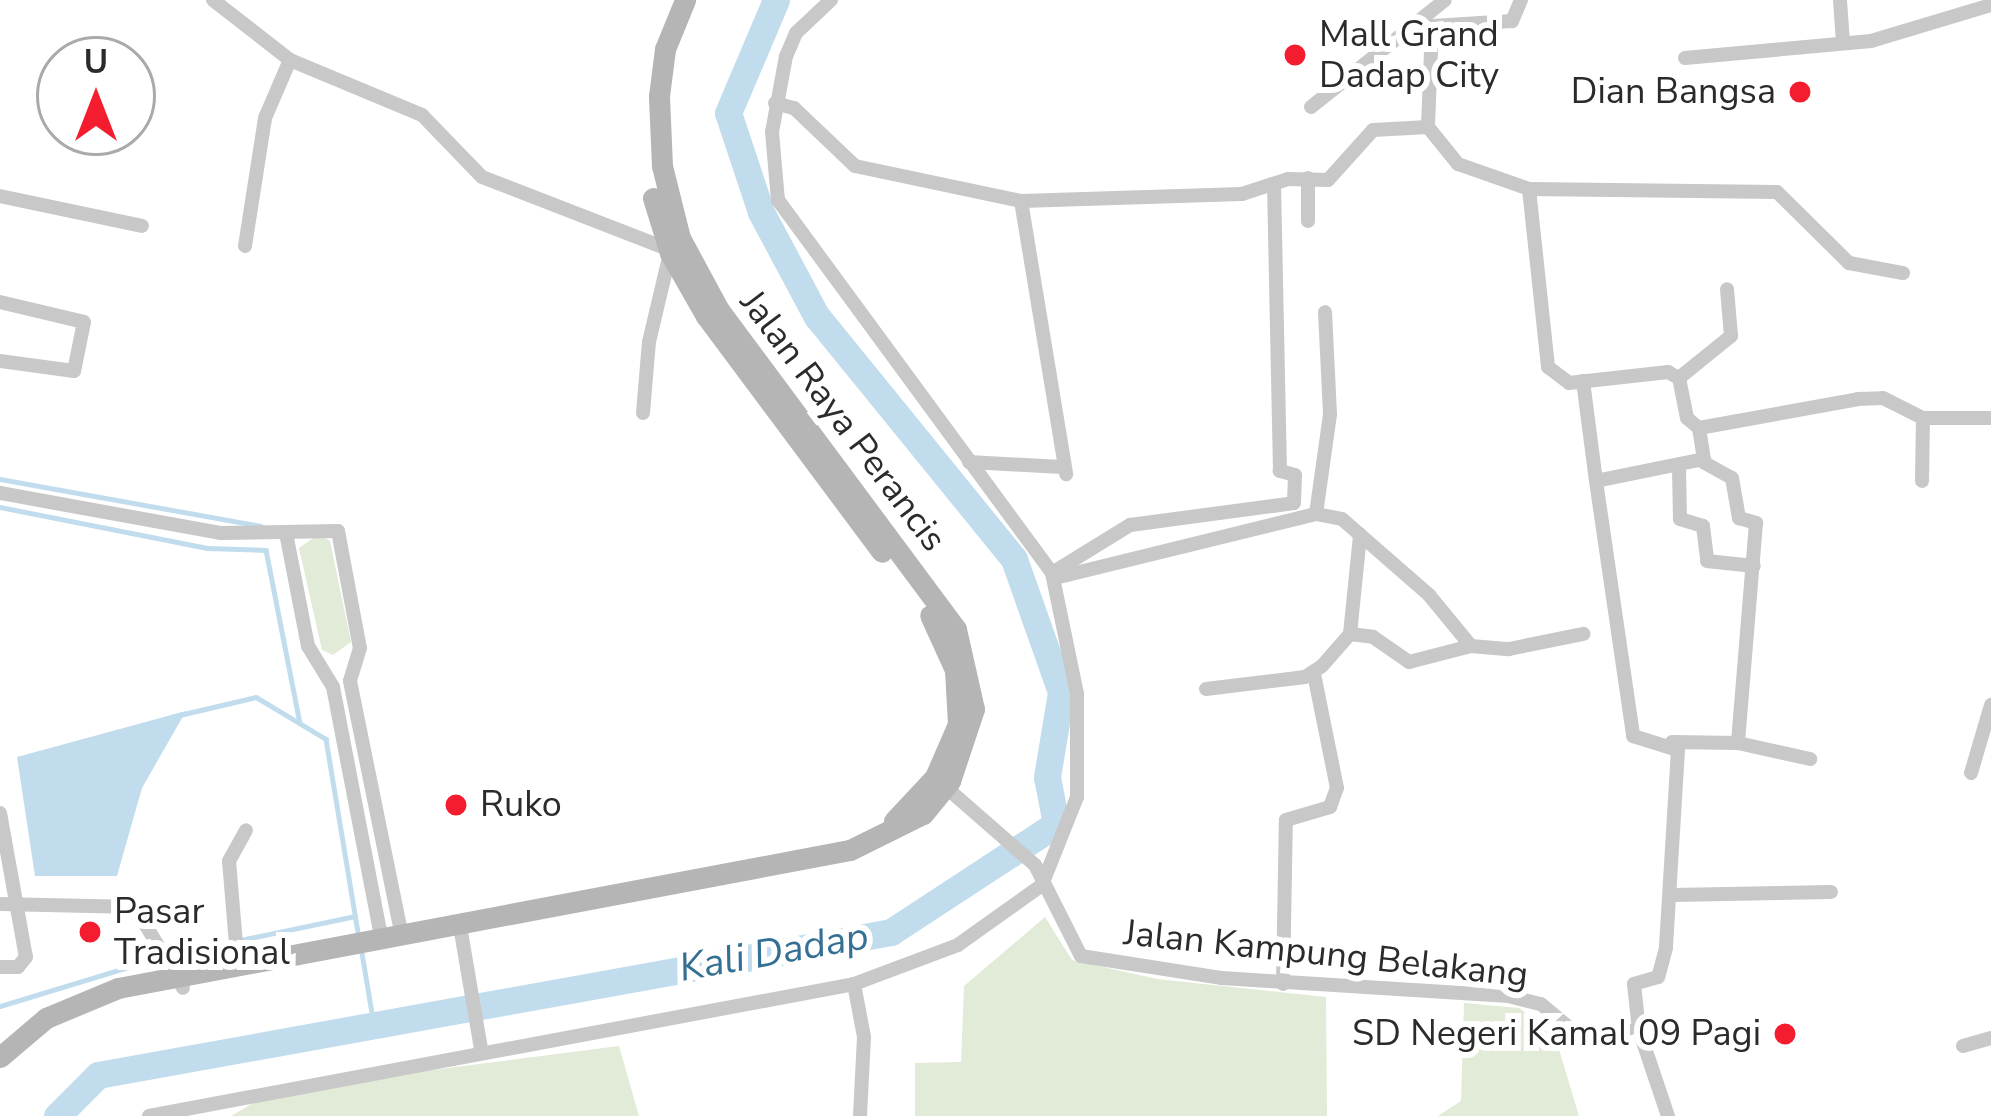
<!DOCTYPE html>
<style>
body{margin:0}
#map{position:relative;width:1991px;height:1116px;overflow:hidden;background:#fff;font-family:"Nunito Sans",sans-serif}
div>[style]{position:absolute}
.green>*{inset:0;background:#e2ebd7}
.water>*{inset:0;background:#c1dded}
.stream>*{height:4.5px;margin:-2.25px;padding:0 2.25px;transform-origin:2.25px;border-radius:2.25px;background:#c1dded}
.river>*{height:27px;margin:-13.5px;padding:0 13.5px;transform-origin:13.5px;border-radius:13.5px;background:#c1dded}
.street>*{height:14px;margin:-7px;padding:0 7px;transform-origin:7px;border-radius:7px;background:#c8c8c8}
.secondary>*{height:21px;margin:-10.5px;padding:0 10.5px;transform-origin:10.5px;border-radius:10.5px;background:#b5b5b5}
.dots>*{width:33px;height:33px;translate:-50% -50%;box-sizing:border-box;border:6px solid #fff;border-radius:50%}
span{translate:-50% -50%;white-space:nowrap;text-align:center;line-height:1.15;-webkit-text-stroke:12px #fff;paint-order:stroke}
.poi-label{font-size:36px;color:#2b2b2b}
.left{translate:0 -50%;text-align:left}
.right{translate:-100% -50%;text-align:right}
.street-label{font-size:36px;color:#2b2b2b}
.water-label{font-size:39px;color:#347093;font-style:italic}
.north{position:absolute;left:36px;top:36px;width:120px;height:120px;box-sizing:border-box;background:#fff;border:3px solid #aaa;border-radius:50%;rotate:0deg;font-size:33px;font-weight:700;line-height:48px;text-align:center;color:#2b2b2b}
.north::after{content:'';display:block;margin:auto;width:42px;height:54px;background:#f41c2f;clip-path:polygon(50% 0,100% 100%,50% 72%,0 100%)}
</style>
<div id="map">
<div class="green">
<i style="clip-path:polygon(319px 534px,330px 541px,351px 642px,333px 655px,322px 650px,299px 548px)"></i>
<i style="clip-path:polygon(1045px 917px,1072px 960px,1157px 979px,1326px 997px,1327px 1116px,915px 1116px,915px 1063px,961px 1062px,964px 986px)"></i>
<i style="clip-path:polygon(1464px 1003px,1519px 1008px,1554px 1033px,1579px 1116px,1438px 1116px,1461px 1101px)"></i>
<i style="clip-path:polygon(619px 1046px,639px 1116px,231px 1116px,276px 1090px)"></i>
</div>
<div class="water">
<i style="clip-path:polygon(186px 711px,142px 788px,117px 876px,35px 876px,17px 757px)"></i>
</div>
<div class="stream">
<i style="left:0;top:479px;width:265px;rotate:10.2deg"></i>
<i style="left:0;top:507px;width:211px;rotate:11.2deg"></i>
<i style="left:207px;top:548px;width:59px;rotate:1.9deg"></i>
<i style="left:266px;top:550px;width:176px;rotate:78.9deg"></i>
<i style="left:171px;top:717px;width:87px;rotate:-13.2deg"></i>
<i style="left:256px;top:697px;width:82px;rotate:31deg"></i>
<i style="left:326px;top:739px;width:177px;rotate:80.6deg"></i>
<i style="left:361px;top:947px;width:79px;rotate:80.5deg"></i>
<i style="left:169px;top:955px;width:190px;rotate:-11.8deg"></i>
<i style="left:355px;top:916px;width:20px;rotate:79deg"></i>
<i style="left:0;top:1006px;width:165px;rotate:-16.9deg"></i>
</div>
<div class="river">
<i style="left:57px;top:1116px;width:58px;rotate:-45deg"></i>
<i style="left:98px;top:1075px;width:806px;rotate:-10.22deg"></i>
<i style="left:891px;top:932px;width:197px;rotate:-33.2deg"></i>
<i style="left:1056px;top:824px;width:48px;rotate:-100.8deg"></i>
<i style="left:1047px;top:777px;width:86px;rotate:-80.6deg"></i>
<i style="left:1061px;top:692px;width:141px;rotate:-109.5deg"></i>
<i style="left:1014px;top:559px;width:312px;rotate:-129.1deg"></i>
<i style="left:817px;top:317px;width:119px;rotate:-118.1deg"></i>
<i style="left:761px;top:212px;width:104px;rotate:-108.4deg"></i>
<i style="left:728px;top:113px;width:123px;rotate:-67deg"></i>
</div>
<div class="street">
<i style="left:213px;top:0;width:98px;rotate:37.9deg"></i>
<i style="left:290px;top:60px;width:143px;rotate:22.6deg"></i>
<i style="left:422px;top:115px;width:86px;rotate:45.9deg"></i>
<i style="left:482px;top:177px;width:207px;rotate:21.2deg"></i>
<i style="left:831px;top:0;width:48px;rotate:136.7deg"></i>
<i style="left:796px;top:33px;width:25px;rotate:113deg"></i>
<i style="left:786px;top:56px;width:77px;rotate:100.4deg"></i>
<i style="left:772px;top:132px;width:68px;rotate:85deg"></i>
<i style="left:778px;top:200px;width:463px;rotate:53.7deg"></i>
<i style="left:1052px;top:573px;width:124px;rotate:78.3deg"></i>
<i style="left:1077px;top:694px;width:103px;rotate:90deg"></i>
<i style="left:1077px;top:797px;width:95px;rotate:111.7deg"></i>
<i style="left:1042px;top:885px;width:103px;rotate:144.5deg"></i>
<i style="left:958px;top:945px;width:111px;rotate:159.4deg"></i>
<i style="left:854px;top:984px;width:54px;rotate:79.3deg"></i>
<i style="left:864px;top:1037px;width:79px;rotate:92.9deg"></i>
<i style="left:1521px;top:0;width:23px;rotate:113deg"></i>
<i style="left:1512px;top:21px;width:80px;rotate:176.4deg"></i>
<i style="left:1432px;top:26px;width:101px;rotate:92.3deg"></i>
<i style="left:1428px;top:127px;width:48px;rotate:51deg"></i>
<i style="left:1458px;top:164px;width:75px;rotate:19.4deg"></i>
<i style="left:1529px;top:189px;width:248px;rotate:0.7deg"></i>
<i style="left:1777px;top:192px;width:101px;rotate:44.6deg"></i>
<i style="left:1849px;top:263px;width:55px;rotate:10.5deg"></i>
<i style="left:1840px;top:0;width:43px;rotate:86deg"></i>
<i style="left:1685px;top:58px;width:187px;rotate:-5.2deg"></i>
<i style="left:1871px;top:41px;width:125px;rotate:-16.7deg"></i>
<i style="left:775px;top:103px;width:20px;rotate:15deg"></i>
<i style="left:794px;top:108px;width:84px;rotate:43.6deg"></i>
<i style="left:855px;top:166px;width:170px;rotate:11.9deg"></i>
<i style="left:1021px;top:201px;width:221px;rotate:-1.8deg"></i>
<i style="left:1242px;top:194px;width:48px;rotate:-18.1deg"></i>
<i style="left:1288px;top:179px;width:40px;rotate:1.4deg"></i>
<i style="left:1328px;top:180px;width:67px;rotate:-48deg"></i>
<i style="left:1373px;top:130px;width:55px;rotate:-3.1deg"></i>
<i style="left:1311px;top:107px;width:171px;rotate:-38.6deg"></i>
<i style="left:1529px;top:189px;width:179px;rotate:83.9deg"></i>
<i style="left:1548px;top:367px;width:26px;rotate:37deg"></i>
<i style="left:1569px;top:383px;width:100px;rotate:-6.3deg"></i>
<i style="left:1668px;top:372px;width:13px;rotate:29deg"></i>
<i style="left:1679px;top:378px;width:41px;rotate:78.7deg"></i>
<i style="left:1687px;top:418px;width:16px;rotate:40deg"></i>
<i style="left:1699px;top:428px;width:31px;rotate:81deg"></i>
<i style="left:1704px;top:459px;width:110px;rotate:168.5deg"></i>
<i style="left:1596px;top:481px;width:258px;rotate:81.7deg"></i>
<i style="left:1633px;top:736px;width:47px;rotate:17.3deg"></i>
<i style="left:1678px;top:750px;width:198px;rotate:93.5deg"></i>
<i style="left:1666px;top:948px;width:30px;rotate:105deg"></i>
<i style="left:1658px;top:977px;width:25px;rotate:164deg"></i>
<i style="left:1634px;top:984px;width:46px;rotate:83.8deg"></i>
<i style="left:0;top:196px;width:145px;rotate:11.9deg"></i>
<i style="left:1021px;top:201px;width:277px;rotate:80.6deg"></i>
<i style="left:1308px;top:221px;width:43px;rotate:-90deg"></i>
<i style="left:245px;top:246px;width:130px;rotate:-81.1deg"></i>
<i style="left:265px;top:118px;width:63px;rotate:-66.7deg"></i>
<i style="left:0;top:302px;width:86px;rotate:13.4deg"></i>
<i style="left:84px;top:322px;width:50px;rotate:101.5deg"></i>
<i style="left:74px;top:371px;width:75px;rotate:-172.3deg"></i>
<i style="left:1679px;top:378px;width:67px;rotate:-38.9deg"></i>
<i style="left:1731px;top:336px;width:47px;rotate:-94.9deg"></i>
<i style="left:1583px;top:381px;width:101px;rotate:82.6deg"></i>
<i style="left:643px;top:413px;width:71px;rotate:-85.2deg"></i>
<i style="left:649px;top:342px;width:91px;rotate:-76.7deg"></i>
<i style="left:1699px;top:428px;width:162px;rotate:-10.3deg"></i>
<i style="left:1858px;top:399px;width:25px;rotate:-2deg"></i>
<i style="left:1883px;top:398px;width:45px;rotate:26.6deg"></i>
<i style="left:1923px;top:418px;width:68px"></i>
<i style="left:969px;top:462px;width:93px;rotate:3.1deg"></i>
<i style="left:1703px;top:462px;width:33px;rotate:29deg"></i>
<i style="left:1732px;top:478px;width:41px;rotate:80.1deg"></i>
<i style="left:1739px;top:518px;width:18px;rotate:16deg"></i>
<i style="left:1756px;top:523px;width:221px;rotate:94.7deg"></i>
<i style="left:1679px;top:468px;width:51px;rotate:88.9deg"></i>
<i style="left:1680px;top:519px;width:24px;rotate:17deg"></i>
<i style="left:1703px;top:526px;width:35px;rotate:83deg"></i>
<i style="left:1707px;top:561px;width:47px;rotate:6.1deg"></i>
<i style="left:1922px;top:481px;width:63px;rotate:-89.1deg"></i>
<i style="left:0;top:493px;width:225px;rotate:10.3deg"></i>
<i style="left:221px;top:533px;width:117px;rotate:-1deg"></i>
<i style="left:338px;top:531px;width:119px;rotate:79.4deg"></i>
<i style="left:360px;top:648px;width:34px;rotate:107deg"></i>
<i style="left:350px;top:681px;width:261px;rotate:78.5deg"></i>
<i style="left:1316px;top:514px;width:101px;rotate:-82deg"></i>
<i style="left:1330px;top:414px;width:102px;rotate:-92.8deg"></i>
<i style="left:286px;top:533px;width:115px;rotate:79deg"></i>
<i style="left:308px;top:646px;width:48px;rotate:58.6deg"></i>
<i style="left:333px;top:687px;width:259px;rotate:79.1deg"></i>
<i style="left:1052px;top:573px;width:92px;rotate:-31.6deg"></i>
<i style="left:1130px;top:525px;width:165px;rotate:-7.6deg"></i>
<i style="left:1294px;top:503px;width:28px;rotate:-88deg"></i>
<i style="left:1295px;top:475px;width:16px;rotate:-165deg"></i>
<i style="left:1280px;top:471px;width:285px;rotate:-91.2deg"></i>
<i style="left:1055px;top:578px;width:269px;rotate:-13.8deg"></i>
<i style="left:1316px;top:514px;width:26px;rotate:11deg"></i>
<i style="left:1342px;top:519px;width:116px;rotate:41.1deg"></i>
<i style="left:1429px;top:595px;width:66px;rotate:50.5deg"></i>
<i style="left:1471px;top:646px;width:38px;rotate:5deg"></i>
<i style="left:1509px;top:649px;width:76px;rotate:-11.5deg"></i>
<i style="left:1350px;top:634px;width:23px;rotate:7deg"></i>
<i style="left:1373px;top:637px;width:44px;rotate:34.8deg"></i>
<i style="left:1409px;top:662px;width:64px;rotate:-14.5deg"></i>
<i style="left:1206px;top:689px;width:100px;rotate:-6.9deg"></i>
<i style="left:1305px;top:677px;width:20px;rotate:-33deg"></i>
<i style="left:1322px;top:666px;width:43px;rotate:-48.8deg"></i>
<i style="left:1350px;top:634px;width:100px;rotate:-84.2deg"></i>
<i style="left:1672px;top:742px;width:66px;rotate:0.9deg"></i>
<i style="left:1738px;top:743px;width:74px;rotate:12.5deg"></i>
<i style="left:1971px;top:773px;width:71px;rotate:-73.6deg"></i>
<i style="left:941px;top:783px;width:125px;rotate:41.1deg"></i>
<i style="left:1035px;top:865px;width:102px;rotate:63.2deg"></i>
<i style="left:1081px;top:956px;width:143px;rotate:8.9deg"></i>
<i style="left:1222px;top:978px;width:287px;rotate:3.6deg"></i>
<i style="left:1508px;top:996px;width:34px;rotate:14deg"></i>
<i style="left:1541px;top:1004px;width:50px;rotate:40.1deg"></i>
<i style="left:1579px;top:1036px;width:60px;rotate:-5.7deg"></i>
<i style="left:1639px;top:1030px;width:91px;rotate:71.4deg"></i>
<i style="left:0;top:813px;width:146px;rotate:79.8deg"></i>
<i style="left:26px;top:957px;width:13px;rotate:129deg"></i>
<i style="left:18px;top:967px;width:18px;rotate:180deg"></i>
<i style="left:1672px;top:895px;width:159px;rotate:-1.1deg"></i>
<i style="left:0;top:904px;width:135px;rotate:1.3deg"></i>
<i style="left:135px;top:907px;width:94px;rotate:59.3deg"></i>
<i style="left:460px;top:926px;width:125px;rotate:80.3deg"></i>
<i style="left:238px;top:968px;width:107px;rotate:-94.8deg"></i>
<i style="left:229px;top:861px;width:35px;rotate:-61deg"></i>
<i style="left:1283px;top:984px;width:164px;rotate:-89deg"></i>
<i style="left:1286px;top:820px;width:46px;rotate:-16.5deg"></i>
<i style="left:1330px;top:807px;width:20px;rotate:-70deg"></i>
<i style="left:1337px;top:788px;width:116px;rotate:-101.4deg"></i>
<i style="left:1963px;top:1046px;width:29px;rotate:-16deg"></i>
<i style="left:149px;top:1116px;width:717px;rotate:-10.6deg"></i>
</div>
<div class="secondary">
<i style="left:653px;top:198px;width:58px;rotate:72.8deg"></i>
<i style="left:670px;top:253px;width:73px;rotate:60.3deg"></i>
<i style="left:706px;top:316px;width:294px;rotate:53.3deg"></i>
<i style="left:894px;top:821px;width:60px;rotate:-47deg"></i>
<i style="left:935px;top:777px;width:58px;rotate:-66.5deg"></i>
<i style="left:958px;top:724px;width:54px;rotate:-93.2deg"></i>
<i style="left:955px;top:670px;width:60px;rotate:-114.4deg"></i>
<i style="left:0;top:1057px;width:60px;rotate:-40.3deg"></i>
<i style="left:46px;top:1018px;width:78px;rotate:-22.6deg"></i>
<i style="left:118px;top:988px;width:745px;rotate:-10.68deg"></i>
<i style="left:850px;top:850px;width:81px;rotate:-26.3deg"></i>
<i style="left:923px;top:814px;width:43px;rotate:-50.7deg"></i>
<i style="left:950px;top:781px;width:76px;rotate:-71.6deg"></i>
<i style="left:974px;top:709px;width:82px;rotate:-102.7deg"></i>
<i style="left:956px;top:629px;width:397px;rotate:-126.6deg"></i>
<i style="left:719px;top:310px;width:82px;rotate:-118.4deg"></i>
<i style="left:680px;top:238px;width:74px;rotate:-104deg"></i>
<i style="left:662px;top:166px;width:70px;rotate:-92.5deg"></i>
<i style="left:659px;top:96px;width:47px;rotate:-82.7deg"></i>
<i style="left:665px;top:49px;width:53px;rotate:-67.8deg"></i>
</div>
<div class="dots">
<i style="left:1295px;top:55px;background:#f41c2f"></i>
<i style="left:1800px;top:92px;background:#f41c2f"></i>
<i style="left:456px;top:805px;background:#f41c2f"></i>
<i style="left:90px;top:932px;background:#f41c2f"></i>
<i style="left:1785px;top:1034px;background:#f41c2f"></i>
</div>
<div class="poi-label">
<span class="left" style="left:1319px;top:55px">Mall Grand<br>Dadap City</span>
<span class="right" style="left:1776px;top:92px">Dian Bangsa</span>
<span class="left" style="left:480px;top:805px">Ruko</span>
<span class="left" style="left:114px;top:932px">Pasar<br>Tradisional</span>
<span class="right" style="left:1761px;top:1034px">SD Negeri Kamal 09 Pagi</span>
</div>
<div class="street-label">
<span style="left:843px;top:421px;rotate:53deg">Jalan Raya Perancis</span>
<span style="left:1326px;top:954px;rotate:6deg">Jalan Kampung Belakang</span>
</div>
<div class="water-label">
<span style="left:774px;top:953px;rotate:-10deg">Kali Dadap</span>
</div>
<div class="north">U</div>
</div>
